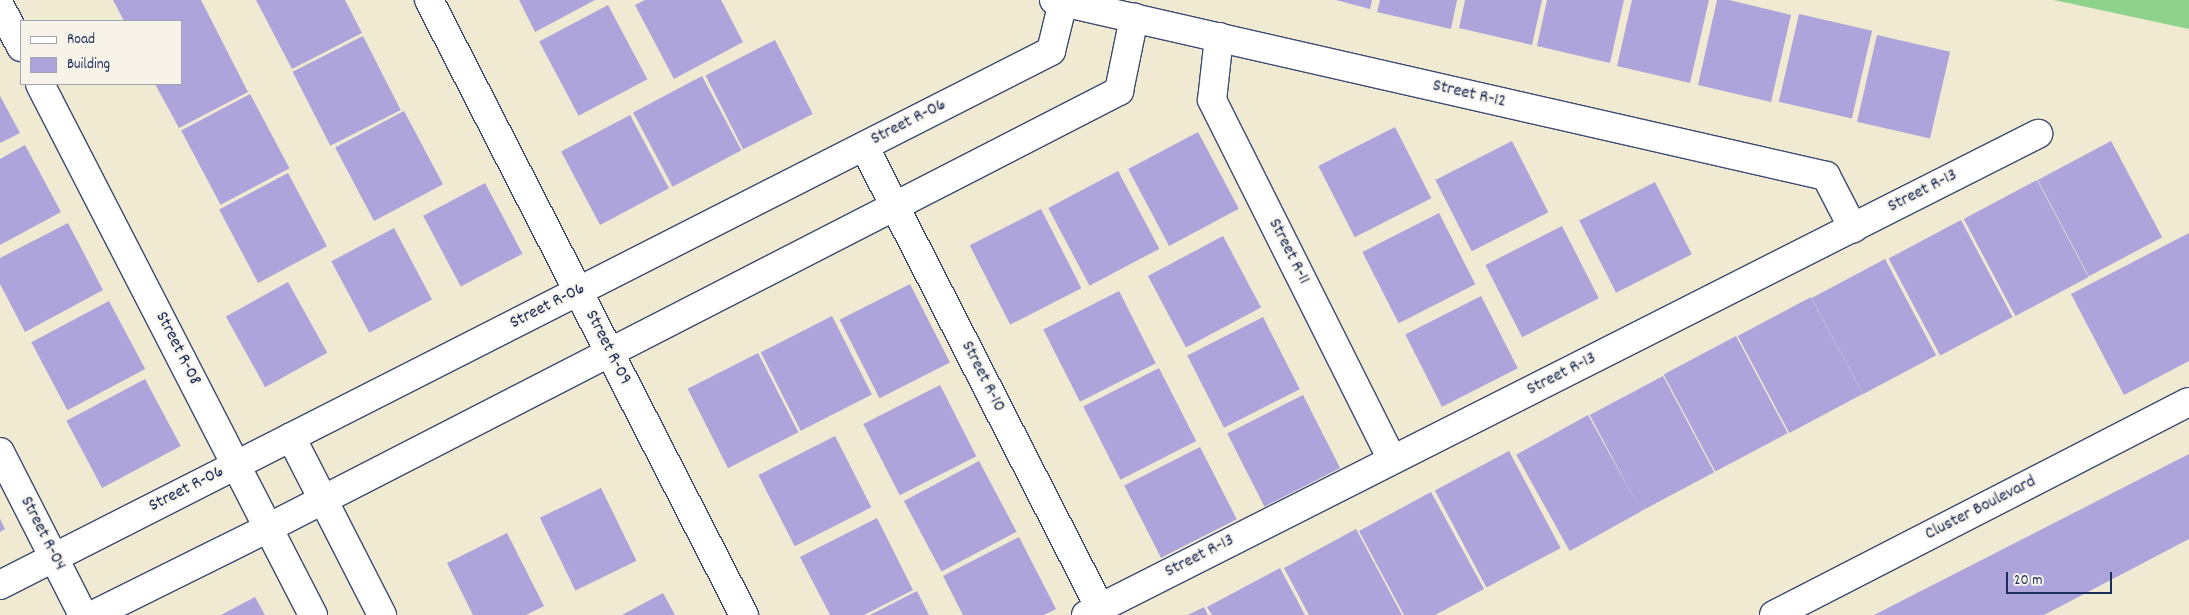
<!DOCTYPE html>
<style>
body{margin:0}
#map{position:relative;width:2189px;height:615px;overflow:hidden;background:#f0ead3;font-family:Dekko,sans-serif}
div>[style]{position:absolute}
.green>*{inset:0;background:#8ed28b}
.building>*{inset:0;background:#aea4dc;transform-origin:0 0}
.roads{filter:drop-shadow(1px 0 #3b4b70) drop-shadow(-1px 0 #3b4b70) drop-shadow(0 1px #3b4b70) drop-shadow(0 -1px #3b4b70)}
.minor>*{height:28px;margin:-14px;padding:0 14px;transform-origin:14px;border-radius:14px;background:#fff}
span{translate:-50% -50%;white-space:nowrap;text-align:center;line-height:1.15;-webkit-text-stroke:4px #f7f3e8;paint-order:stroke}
.street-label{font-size:18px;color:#1b2f5e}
.legend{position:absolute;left:20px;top:20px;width:162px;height:65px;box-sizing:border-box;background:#f7f3e8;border:1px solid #9fa5b1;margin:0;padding:6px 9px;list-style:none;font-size:15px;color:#1b2f5e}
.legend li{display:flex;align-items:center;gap:10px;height:25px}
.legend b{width:25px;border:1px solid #9fa5b1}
.scale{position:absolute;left:2006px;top:572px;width:106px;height:22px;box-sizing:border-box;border:2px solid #1b2f5e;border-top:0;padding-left:6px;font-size:15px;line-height:18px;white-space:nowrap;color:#1b2f5e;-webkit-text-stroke:4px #f7f3e8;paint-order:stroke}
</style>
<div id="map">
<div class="green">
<i style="clip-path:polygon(2054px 0,2189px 0,2189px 29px)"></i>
</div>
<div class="building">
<i style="clip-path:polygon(113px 0,201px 0,248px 92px,179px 128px,155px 84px,181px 84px,181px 21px,124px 21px)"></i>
<i style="clip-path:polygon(256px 0,345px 0,362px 33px,292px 69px)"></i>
<i style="clip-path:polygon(519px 0,595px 0,535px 32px)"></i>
<i style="clip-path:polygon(645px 0,721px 0,743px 42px,674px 79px,635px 5px)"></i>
<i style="clip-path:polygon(1336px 0,1372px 0,1370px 9px)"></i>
<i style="clip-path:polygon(1380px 0,1457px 0,1451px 29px,1377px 12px)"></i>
<i style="clip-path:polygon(1465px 0,1542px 0,1532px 45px,1459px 28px)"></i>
<i style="clip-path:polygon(1547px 0,1624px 0,1610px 63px,1537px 46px)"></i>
<i style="clip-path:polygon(1632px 0,1709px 0,1690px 83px,1617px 66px)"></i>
<i style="clip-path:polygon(1717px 0,1729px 0,1791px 15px,1771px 102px,1698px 85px)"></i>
<i style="left:608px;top:5px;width:84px;height:78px;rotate:62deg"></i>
<i style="left:1799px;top:14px;width:75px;height:90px;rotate:13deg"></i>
<i style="left:1877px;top:35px;width:75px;height:89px;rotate:13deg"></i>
<i style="left:363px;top:36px;width:83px;height:79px;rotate:63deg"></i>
<i style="left:775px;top:40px;width:83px;height:78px;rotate:63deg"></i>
<i style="left:702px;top:76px;width:84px;height:78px;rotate:62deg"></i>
<i style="left:250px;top:94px;width:84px;height:78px;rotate:62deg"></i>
<i style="clip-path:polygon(0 96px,20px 133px,0 143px)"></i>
<i style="left:404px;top:111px;width:83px;height:78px;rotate:62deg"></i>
<i style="left:630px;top:115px;width:83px;height:78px;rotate:62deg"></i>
<i style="left:1395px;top:127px;width:80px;height:86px;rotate:63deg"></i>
<i style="left:1198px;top:132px;width:87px;height:79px;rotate:62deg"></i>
<i style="left:1512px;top:141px;width:80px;height:86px;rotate:63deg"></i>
<i style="left:2111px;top:141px;width:109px;height:83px;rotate:62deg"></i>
<i style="clip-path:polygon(25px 145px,61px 212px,0 245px,0 159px)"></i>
<i style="left:1118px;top:171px;width:88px;height:79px;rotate:62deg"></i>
<i style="left:288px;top:173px;width:83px;height:78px;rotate:62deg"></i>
<i style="left:2037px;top:180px;width:110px;height:83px;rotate:62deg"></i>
<i style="left:1655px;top:182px;width:81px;height:85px;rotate:63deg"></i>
<i style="left:485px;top:183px;width:80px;height:70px;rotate:62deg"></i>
<i style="left:1041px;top:209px;width:89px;height:80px;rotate:63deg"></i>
<i style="left:1439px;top:213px;width:80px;height:86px;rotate:63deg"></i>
<i style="left:1961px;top:220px;width:110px;height:82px;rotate:62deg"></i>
<i style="clip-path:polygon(68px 223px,103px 290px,25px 332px,0 284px,0 258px)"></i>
<i style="left:1562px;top:226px;width:81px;height:86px;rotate:63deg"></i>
<i style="left:394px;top:228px;width:81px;height:71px;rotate:62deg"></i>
<i style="clip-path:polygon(2189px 233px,2189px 361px,2124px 395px,2071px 294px)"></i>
<i style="left:1223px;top:236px;width:81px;height:85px;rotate:62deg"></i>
<i style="left:1885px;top:259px;width:109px;height:83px;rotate:62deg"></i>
<i style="left:288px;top:282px;width:81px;height:71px;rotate:61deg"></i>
<i style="left:910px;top:284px;width:88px;height:79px;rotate:63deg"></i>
<i style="left:1119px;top:291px;width:81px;height:85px;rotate:63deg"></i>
<i style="left:1481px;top:296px;width:81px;height:85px;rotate:63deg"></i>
<i style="left:1811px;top:297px;width:110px;height:83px;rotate:62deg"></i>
<i style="left:109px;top:301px;width:77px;height:88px;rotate:62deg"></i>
<i style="left:832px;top:316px;width:88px;height:80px;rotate:63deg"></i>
<i style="left:1263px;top:317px;width:81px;height:85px;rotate:63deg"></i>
<i style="left:1736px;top:336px;width:110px;height:82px;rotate:62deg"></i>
<i style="left:758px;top:353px;width:89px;height:79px;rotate:63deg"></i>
<i style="left:1159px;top:368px;width:82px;height:85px;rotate:63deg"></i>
<i style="left:1663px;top:376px;width:109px;height:83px;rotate:62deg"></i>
<i style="left:145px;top:379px;width:76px;height:89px;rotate:62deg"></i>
<i style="left:940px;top:385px;width:80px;height:86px;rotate:63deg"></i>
<i style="left:1303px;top:395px;width:82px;height:85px;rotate:63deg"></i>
<i style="left:1588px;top:415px;width:110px;height:82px;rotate:61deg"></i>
<i style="left:835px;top:436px;width:80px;height:86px;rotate:63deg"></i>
<i style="left:1200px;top:447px;width:81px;height:85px;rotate:63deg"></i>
<i style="left:1509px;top:451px;width:110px;height:84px;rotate:62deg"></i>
<i style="clip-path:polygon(2189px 454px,2189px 539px,2044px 615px,1874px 615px)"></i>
<i style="left:979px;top:461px;width:80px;height:85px;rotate:62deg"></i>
<i style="left:601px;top:488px;width:81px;height:68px;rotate:64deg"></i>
<i style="clip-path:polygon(1431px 492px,1484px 589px,1435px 615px,1404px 615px,1359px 531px)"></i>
<i style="clip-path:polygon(877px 518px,913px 590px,864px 615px,830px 615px,800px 557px)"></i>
<i style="clip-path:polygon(0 519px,5px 529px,0 532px)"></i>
<i style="clip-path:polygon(1356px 529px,1402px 615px,1309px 615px,1284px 568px)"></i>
<i style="clip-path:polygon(507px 533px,544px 606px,526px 615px,473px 615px,447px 563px)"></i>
<i style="clip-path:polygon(1019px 537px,1056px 609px,1044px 615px,963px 615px,943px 576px)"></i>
<i style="clip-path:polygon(1280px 568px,1305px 615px,1212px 615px,1207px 607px)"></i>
<i style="clip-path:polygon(917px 591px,929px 615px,870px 615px)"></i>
<i style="clip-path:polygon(663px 593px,675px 615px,622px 615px)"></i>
<i style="clip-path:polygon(255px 597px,265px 615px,221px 615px)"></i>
<i style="clip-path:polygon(1204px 607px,1208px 615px,1188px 615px)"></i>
</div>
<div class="roads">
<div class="minor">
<i style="left:429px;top:0;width:691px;rotate:62.88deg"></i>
<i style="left:1054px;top:0;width:792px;rotate:12.84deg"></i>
<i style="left:1826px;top:176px;width:59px;rotate:62.6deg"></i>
<i style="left:0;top:6px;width:46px;rotate:62.9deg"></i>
<i style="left:1219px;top:37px;width:63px;rotate:96.3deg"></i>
<i style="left:1212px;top:100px;width:402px;rotate:63.4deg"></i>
<i style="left:40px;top:84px;width:597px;rotate:62.79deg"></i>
<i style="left:864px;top:146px;width:519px;rotate:62.94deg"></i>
<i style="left:291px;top:437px;width:200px;rotate:62.9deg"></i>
<i style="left:0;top:452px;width:183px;rotate:63deg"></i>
<i style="left:0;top:585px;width:1179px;rotate:-26.93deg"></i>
<i style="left:1051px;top:51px;width:50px;rotate:-76.2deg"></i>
<i style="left:93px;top:615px;width:195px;rotate:-26.4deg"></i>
<i style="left:268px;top:528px;width:957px;rotate:-27.18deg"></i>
<i style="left:1119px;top:91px;width:75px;rotate:-78.4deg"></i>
<i style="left:1086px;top:615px;width:1067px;rotate:-26.81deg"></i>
<i style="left:1774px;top:615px;width:466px;rotate:-27.2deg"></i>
</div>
</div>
<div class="street-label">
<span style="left:1469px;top:95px;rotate:13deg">Street R-12</span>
<span style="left:909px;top:123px;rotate:-27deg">Street R-06</span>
<span style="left:1923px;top:192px;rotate:-27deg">Street R-13</span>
<span style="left:1288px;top:252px;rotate:63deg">Street R-11</span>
<span style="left:548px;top:307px;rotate:-27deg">Street R-06</span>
<span style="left:607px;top:348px;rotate:63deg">Street R-09</span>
<span style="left:177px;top:349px;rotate:63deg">Street R-08</span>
<span style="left:1562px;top:375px;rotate:-27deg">Street R-13</span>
<span style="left:982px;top:377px;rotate:63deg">Street R-10</span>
<span style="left:187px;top:490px;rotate:-27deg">Street R-06</span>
<span style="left:1981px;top:509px;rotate:-27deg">Cluster Boulevard</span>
<span style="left:42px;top:534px;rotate:63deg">Street R-04</span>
<span style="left:1200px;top:557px;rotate:-27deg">Street R-13</span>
</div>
<ul class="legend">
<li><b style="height:6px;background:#fff"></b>Road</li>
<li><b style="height:14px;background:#aea4dc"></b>Building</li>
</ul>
<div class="scale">20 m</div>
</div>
